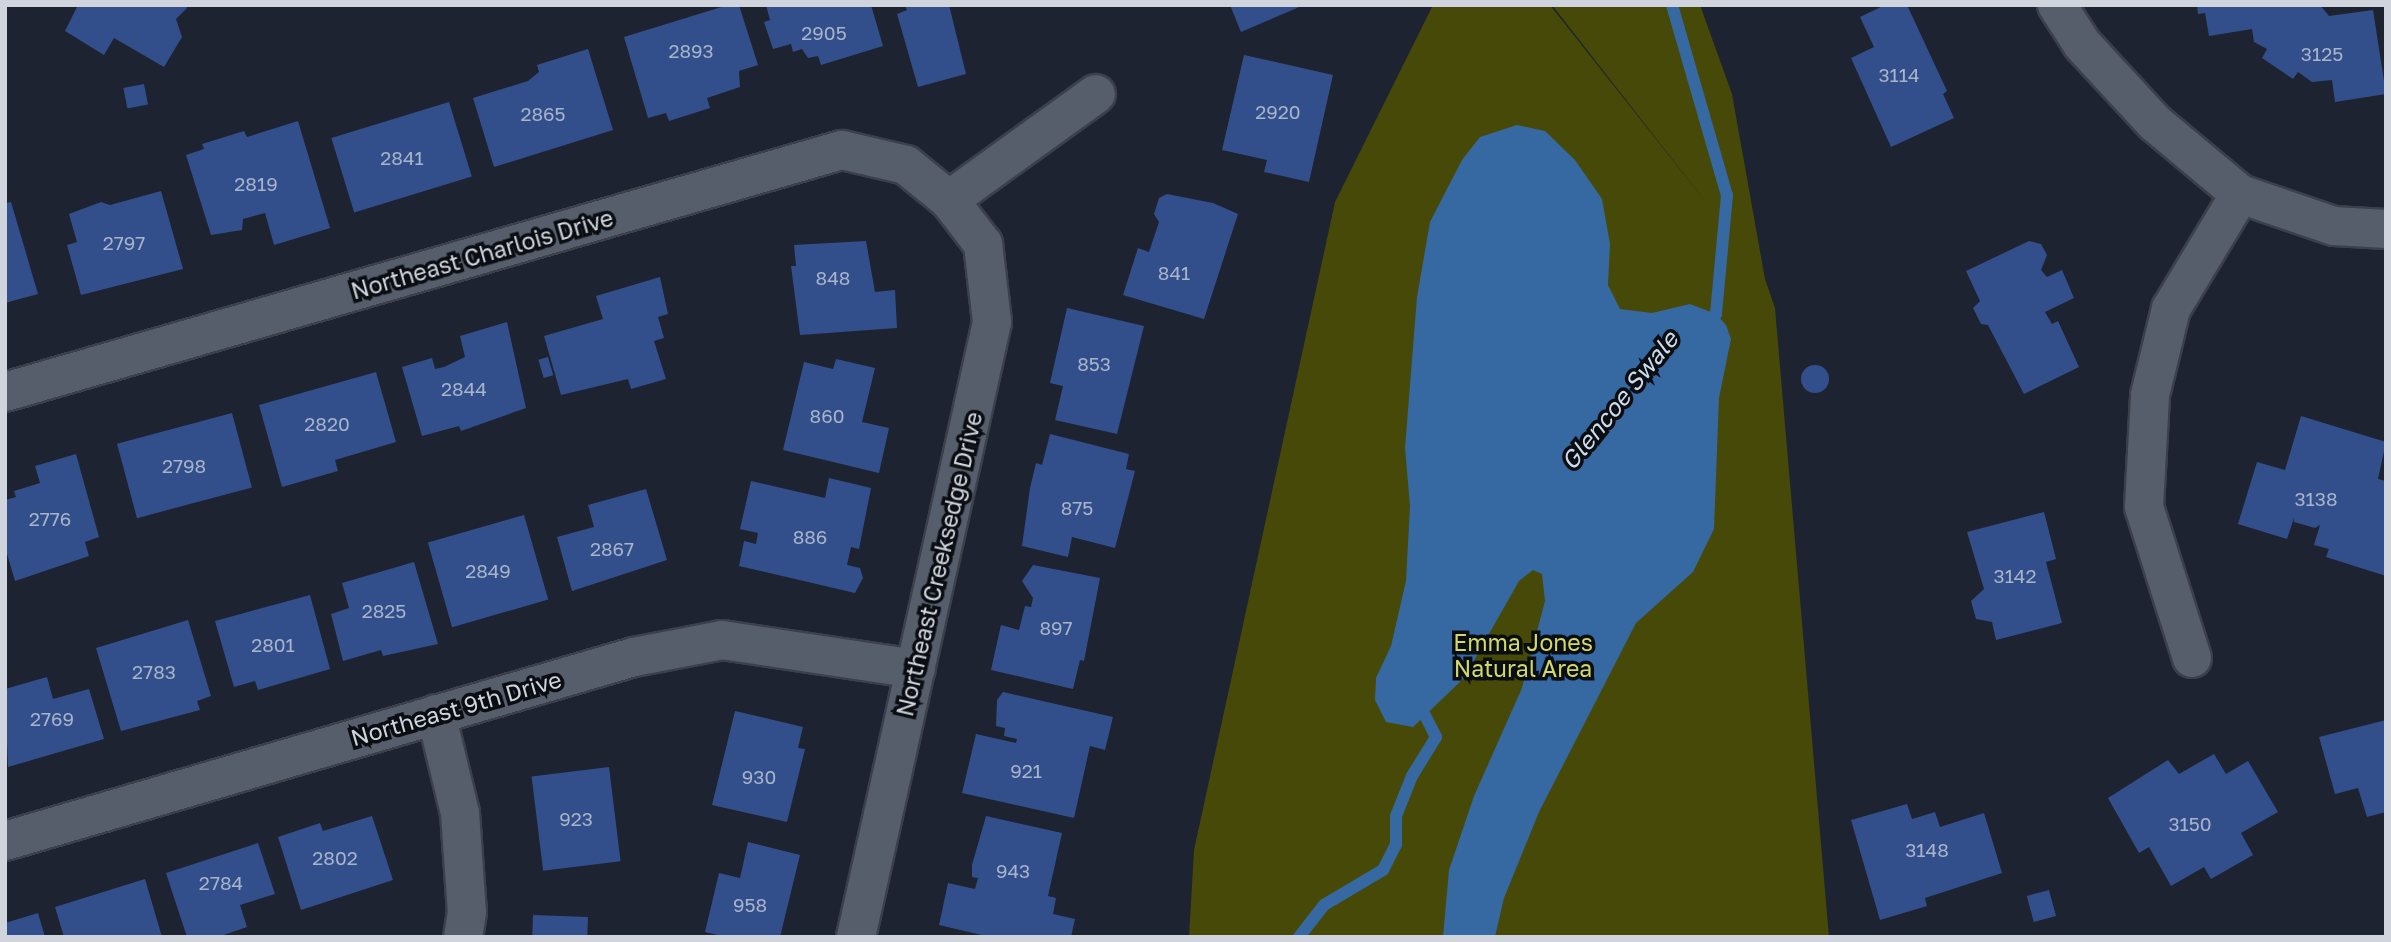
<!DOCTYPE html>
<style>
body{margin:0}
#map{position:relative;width:2391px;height:942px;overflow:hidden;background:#1d2330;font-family:"Golos Text",sans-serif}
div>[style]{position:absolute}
.green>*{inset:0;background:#464908}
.water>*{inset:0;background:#3669a2}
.stream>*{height:12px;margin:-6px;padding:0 6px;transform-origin:6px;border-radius:6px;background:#3669a2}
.building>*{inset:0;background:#324f8c;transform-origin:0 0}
.round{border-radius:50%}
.roads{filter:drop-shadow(2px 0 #3b404b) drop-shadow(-2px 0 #3b404b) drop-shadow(0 2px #3b404b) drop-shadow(0 -2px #3b404b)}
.minor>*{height:38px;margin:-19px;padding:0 19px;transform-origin:19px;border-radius:19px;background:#565e6c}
span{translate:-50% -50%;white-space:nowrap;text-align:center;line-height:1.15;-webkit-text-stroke:7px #0a0d12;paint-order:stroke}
.number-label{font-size:19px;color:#a8b4c9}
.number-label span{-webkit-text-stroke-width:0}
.street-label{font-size:23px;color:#d0d5dd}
.park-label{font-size:23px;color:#d0d969}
.water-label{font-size:24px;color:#cfdced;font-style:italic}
.frame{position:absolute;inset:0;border:7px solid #d0d5dd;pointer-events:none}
</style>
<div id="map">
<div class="green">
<i style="clip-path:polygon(1433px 5px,1550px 5px,1708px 205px,1552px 5px,1700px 5px,1732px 94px,1765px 279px,1775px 308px,1829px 937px,1189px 937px,1194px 850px,1335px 202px)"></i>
</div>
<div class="water">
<i style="clip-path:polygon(1517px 125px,1545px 131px,1575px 160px,1602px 199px,1610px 244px,1608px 285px,1620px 309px,1652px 313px,1690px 304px,1716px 314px,1726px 325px,1731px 339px,1719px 398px,1714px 529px,1693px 572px,1636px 623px,1539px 812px,1504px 898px,1495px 937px,1443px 937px,1449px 870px,1474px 796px,1522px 688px,1545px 601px,1542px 574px,1533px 570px,1519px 581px,1464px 678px,1413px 727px,1386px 722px,1375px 700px,1376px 678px,1391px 646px,1406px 581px,1410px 506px,1405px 448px,1417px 297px,1430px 222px,1462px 160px,1480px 137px)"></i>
</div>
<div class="stream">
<i style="left:1672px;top:5px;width:198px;rotate:73.9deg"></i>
<i style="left:1727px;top:195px;width:120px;rotate:95.3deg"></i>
<i style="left:1716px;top:314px;width:16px;rotate:128deg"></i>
<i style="left:1299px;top:937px;width:41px;rotate:-52deg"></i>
<i style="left:1324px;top:905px;width:69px;rotate:-30.7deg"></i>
<i style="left:1383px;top:870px;width:28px;rotate:-63deg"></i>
<i style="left:1396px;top:845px;width:29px;rotate:-90deg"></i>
<i style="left:1396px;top:816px;width:43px;rotate:-68.2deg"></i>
<i style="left:1412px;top:776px;width:46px;rotate:-58.4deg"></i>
<i style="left:1436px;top:737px;width:38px;rotate:-117deg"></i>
</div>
<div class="building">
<i style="clip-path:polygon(78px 5px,186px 5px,187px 8px,176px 19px,182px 37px,164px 67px,114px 38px,104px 55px,65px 31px)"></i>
<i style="clip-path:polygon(728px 5px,739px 5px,758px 65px,739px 71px,740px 87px,707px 98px,710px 108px,669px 121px,666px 113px,648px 118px,624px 37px)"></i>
<i style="clip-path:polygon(766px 5px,871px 5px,883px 46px,821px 65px,818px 56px,808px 58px,802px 49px,793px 52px,791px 44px,773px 49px,764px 22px,770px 20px)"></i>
<i style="clip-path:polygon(905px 5px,949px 5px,966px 74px,918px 87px,897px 14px,907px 10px)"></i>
<i style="clip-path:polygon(1230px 5px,1304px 5px,1241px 32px)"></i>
<i style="clip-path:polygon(1885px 5px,1907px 5px,1947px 91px,1943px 94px,1954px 118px,1891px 147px,1851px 58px,1874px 47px,1860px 17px)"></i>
<i style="clip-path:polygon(2197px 5px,2320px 5px,2329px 16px,2373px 10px,2386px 94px,2335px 102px,2332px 80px,2312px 82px,2298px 72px,2293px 79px,2262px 58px,2267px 49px,2254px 42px,2252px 29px,2209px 36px,2205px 13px,2198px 14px)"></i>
<i style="clip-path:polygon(588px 49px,613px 130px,494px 167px,473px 98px,528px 81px,539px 72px,537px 65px)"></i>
<i style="clip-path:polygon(1244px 55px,1333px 75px,1309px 182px,1264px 172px,1267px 160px,1222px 150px)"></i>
<i style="left:144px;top:84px;width:21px;height:21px;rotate:79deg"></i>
<i style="left:449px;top:102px;width:78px;height:123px;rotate:73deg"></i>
<i style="clip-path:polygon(298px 121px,330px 228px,274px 245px,265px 213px,243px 219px,242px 230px,211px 235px,186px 155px,204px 149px,202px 144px,244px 131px,247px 137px)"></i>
<i style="clip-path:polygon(161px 191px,183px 269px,81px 295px,67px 245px,77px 242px,69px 214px,101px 202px,110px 205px)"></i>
<i style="clip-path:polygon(1167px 194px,1213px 203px,1238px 214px,1204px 319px,1123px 295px,1138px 248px,1149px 252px,1159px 222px,1154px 214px,1159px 198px)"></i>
<i style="clip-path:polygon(11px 202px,38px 294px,5px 303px,5px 203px)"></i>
<i style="clip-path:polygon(866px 241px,875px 292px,895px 290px,897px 328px,800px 335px,791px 266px,796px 266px,794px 245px)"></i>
<i style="clip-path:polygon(2029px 241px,2041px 244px,2047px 255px,2041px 270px,2047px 277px,2062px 270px,2074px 298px,2045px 312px,2052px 324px,2058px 321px,2079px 367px,2024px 394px,1988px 325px,1981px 324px,1973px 308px,1980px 301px,1966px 271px)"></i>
<i style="clip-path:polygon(660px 277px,668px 314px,658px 317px,664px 338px,654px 341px,666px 379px,631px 389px,628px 379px,561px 395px,544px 336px,603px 319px,596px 296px)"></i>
<i style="clip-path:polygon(1067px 308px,1144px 326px,1117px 434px,1055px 420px,1063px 386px,1050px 383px)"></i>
<i style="clip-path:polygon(507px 322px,526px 408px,461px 431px,459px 426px,422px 436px,402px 367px,432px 358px,435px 369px,444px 367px,465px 357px,460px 336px)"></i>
<i style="left:548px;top:357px;width:19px;height:10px;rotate:74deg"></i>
<i style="clip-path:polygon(836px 359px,875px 368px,862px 422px,889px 428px,879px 473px,783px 450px,804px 362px,833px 369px)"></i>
<i class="round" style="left:1801px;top:365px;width:28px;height:28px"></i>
<i style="clip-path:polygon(376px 372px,396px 442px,335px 460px,338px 471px,282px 487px,259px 405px)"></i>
<i style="left:232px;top:413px;width:77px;height:119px;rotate:75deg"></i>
<i style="clip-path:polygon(2301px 416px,2386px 442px,2378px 479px,2386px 481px,2386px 576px,2326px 557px,2329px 549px,2314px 545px,2320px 525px,2315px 528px,2294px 522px,2294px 518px,2287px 539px,2238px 524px,2257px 462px,2285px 470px)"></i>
<i style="clip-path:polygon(1050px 434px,1129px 454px,1126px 469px,1135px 471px,1115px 548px,1072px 537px,1068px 557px,1022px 546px,1030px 488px,1036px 463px,1042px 465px)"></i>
<i style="clip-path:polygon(76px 454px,99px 537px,85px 542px,89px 556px,15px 581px,5px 547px,5px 500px,16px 497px,14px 491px,40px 483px,35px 466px)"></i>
<i style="clip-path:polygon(829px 478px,871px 488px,859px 549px,851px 547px,847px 565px,860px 568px,863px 578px,855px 593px,739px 566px,744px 541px,756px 544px,758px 533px,740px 529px,751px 481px,825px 498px)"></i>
<i style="clip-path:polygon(646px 489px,667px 560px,572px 591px,557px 537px,594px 527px,588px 505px)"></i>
<i style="clip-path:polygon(2044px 512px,2056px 559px,2046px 562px,2062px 623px,1996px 640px,1992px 622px,1976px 619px,1971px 601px,1984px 589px,1967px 532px)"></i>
<i style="left:524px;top:515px;width:88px;height:100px;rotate:74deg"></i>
<i style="clip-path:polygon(414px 562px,438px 644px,383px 656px,381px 650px,343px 661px,331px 614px,349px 608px,342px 583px)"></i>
<i style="clip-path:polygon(1033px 565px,1100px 578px,1084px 661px,1080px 660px,1073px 689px,991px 670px,1001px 625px,1019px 630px,1025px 606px,1031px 607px,1033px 598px,1022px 581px)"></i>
<i style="clip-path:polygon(310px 595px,330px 669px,258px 690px,255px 681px,234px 687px,215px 621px)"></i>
<i style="clip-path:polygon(188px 620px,211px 696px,197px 701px,200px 710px,121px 731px,96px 648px)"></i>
<i style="clip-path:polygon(47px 677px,53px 699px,89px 689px,104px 739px,8px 767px,5px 689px)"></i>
<i style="clip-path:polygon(1003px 692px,1113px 717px,1105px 750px,1090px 746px,1074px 818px,962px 793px,976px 734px,1016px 743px,1017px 739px,1004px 736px,1005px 728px,996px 726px,997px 700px)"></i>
<i style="clip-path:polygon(735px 711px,803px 727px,798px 748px,805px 749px,787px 822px,712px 805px)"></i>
<i style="clip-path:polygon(2386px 720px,2386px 812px,2367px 817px,2358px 788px,2335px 794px,2319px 737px)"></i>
<i style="clip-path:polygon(2214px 754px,2226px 774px,2248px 761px,2278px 812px,2241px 833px,2253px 855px,2211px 879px,2204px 867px,2171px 886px,2149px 847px,2139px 853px,2108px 798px,2168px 760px,2179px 774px)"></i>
<i style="left:609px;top:767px;width:95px;height:78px;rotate:83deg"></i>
<i style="clip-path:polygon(1907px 804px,1912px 819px,1935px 812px,1940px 827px,1984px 813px,2002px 873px,1925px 898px,1927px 906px,1880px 920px,1851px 820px)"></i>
<i style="clip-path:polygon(372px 816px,393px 880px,301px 910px,278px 837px,320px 823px,323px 831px)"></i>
<i style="clip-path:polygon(986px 816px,1062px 833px,1048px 896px,1056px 898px,1053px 914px,1075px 919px,1071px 937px,990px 937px,939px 925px,948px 883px,975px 889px,978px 878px,972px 877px,972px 865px)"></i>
<i style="clip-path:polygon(748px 842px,800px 855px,780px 937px,726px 937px,705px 932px,719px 873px,740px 878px)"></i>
<i style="clip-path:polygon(258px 843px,275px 894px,240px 905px,247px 927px,218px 937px,187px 937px,166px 873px)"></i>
<i style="clip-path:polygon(145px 879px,162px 937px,64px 937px,55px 907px)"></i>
<i style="left:2049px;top:890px;width:27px;height:23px;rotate:75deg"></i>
<i style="clip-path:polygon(38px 913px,45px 937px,5px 937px,5px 923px)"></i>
<i style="left:533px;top:915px;width:55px;height:22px;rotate:2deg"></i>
</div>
<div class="roads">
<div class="minor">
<i style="left:2057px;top:5px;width:46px;rotate:57.3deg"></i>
<i style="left:2082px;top:44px;width:108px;rotate:47.3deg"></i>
<i style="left:2155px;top:123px;width:111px;rotate:39.9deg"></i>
<i style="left:2240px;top:194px;width:99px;rotate:18.8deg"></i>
<i style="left:2334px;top:226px;width:52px;rotate:3.3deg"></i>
<i style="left:949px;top:200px;width:181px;rotate:-35.8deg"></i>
<i style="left:5px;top:392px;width:871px;rotate:-16.13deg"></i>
<i style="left:842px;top:150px;width:66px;rotate:13.2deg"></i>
<i style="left:906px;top:165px;width:55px;rotate:39.1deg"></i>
<i style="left:949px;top:200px;width:56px;rotate:52.3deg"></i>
<i style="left:983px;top:244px;width:79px;rotate:83.4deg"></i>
<i style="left:992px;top:322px;width:630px;rotate:102.47deg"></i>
<i style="left:2192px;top:658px;width:158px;rotate:-107.6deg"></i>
<i style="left:2144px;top:507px;width:112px;rotate:-86.9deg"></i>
<i style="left:2150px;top:395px;width:89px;rotate:-76.3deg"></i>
<i style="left:2171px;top:309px;width:134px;rotate:-59deg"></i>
<i style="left:436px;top:714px;width:102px;rotate:76.4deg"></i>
<i style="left:460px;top:813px;width:99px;rotate:86deg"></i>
<i style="left:467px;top:912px;width:25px;rotate:99deg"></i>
<i style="left:5px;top:841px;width:655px;rotate:-16.31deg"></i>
<i style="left:634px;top:657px;width:90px;rotate:-10.9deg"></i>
<i style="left:722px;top:640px;width:196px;rotate:8.5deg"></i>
</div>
</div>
<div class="number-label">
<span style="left:824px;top:33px">2905</span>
<span style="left:691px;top:51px">2893</span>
<span style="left:2322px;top:54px">3125</span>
<span style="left:1899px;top:75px">3114</span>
<span style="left:1278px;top:112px">2920</span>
<span style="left:543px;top:114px">2865</span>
<span style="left:402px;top:158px">2841</span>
<span style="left:256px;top:184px">2819</span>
<span style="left:124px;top:243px">2797</span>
<span style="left:1174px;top:273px">841</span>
<span style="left:833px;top:278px">848</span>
<span style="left:1094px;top:364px">853</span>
<span style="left:464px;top:389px">2844</span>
<span style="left:827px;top:416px">860</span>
<span style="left:327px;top:424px">2820</span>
<span style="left:184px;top:466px">2798</span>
<span style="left:2316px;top:499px">3138</span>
<span style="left:1077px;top:508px">875</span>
<span style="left:50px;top:519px">2776</span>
<span style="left:810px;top:537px">886</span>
<span style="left:612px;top:549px">2867</span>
<span style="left:488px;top:571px">2849</span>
<span style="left:2015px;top:576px">3142</span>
<span style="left:384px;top:611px">2825</span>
<span style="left:1056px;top:628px">897</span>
<span style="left:273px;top:645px">2801</span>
<span style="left:154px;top:672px">2783</span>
<span style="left:52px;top:719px">2769</span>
<span style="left:1026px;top:771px">921</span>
<span style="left:759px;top:777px">930</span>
<span style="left:576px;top:819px">923</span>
<span style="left:2190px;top:824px">3150</span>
<span style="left:1927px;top:850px">3148</span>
<span style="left:335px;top:858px">2802</span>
<span style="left:1013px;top:871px">943</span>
<span style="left:221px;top:883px">2784</span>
<span style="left:750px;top:905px">958</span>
</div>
<div class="street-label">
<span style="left:482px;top:254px;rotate:-16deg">Northeast Charlois Drive</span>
<span style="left:939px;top:564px;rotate:-77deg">Northeast Creeksedge Drive</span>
<span style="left:456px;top:708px;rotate:-16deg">Northeast 9th Drive</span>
</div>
<div class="park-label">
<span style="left:1523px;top:655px">Emma Jones<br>Natural Area</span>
</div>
<div class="water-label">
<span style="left:1619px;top:400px;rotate:-51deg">Glencoe Swale</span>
</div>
<div class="frame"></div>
</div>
